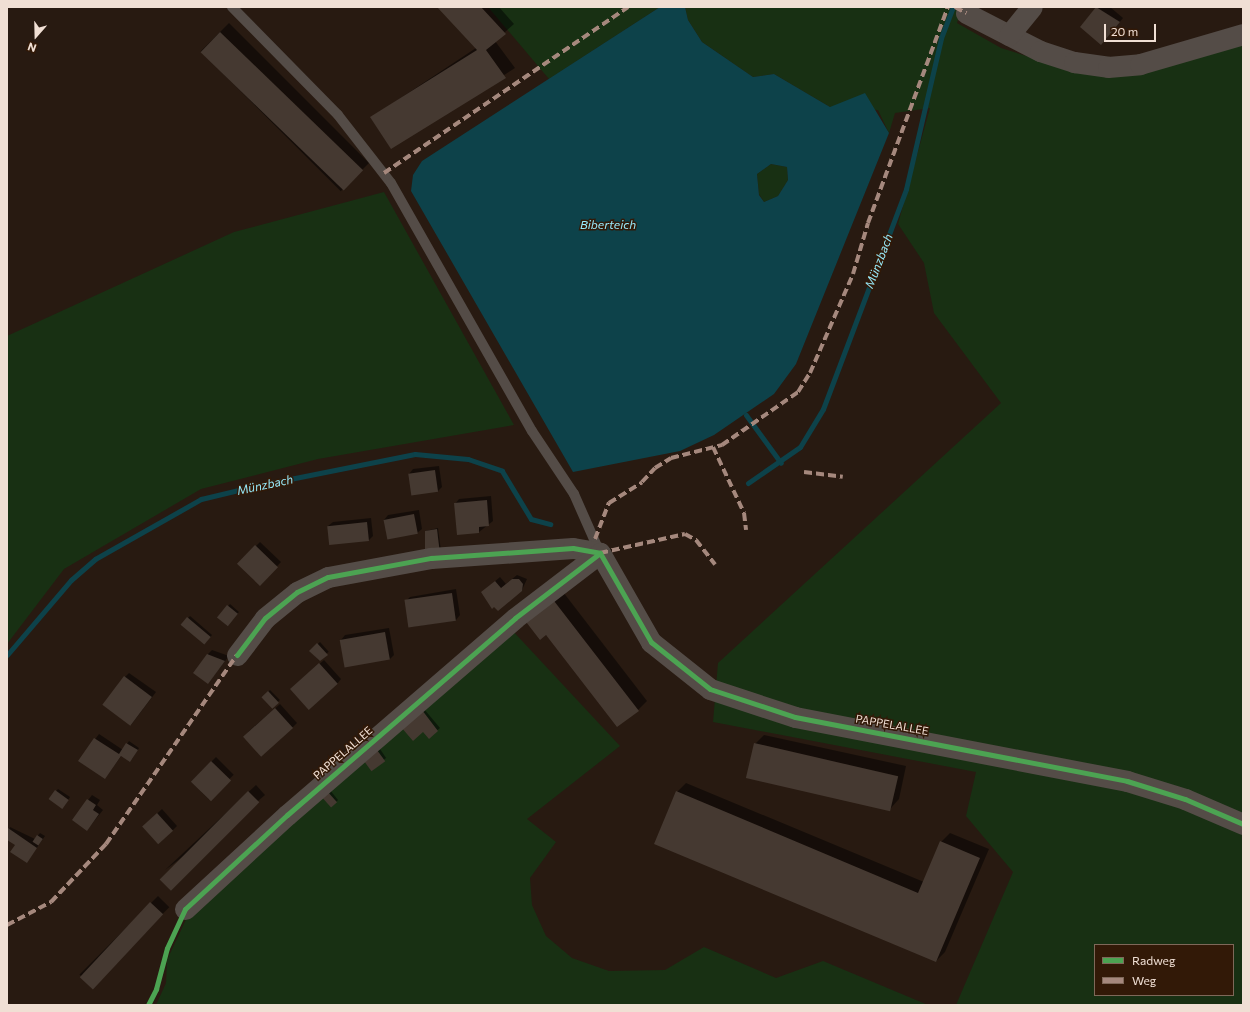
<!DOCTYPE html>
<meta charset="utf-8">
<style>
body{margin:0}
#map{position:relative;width:1250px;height:1012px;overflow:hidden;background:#281a11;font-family:Commissioner,sans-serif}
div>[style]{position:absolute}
.green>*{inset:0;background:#183013}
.water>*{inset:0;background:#0d424a}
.shadow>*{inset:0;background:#0007;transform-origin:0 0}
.stream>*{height:5px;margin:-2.5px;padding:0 2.5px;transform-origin:2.5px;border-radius:2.5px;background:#0d424a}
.building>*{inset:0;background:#453931;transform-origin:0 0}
.lane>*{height:10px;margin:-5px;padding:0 5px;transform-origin:5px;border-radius:5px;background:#544c47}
.street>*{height:21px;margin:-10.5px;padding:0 10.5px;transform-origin:10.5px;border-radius:10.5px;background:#544c47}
.quiet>*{height:4px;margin-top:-2px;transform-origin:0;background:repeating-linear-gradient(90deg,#a5887d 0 8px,transparent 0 12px)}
.cycleway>*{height:5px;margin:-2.5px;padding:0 2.5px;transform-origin:2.5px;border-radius:2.5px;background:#4ca352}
span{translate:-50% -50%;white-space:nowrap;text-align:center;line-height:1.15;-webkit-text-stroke:3px #321907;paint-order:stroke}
.street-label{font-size:11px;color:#f0dfd4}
.water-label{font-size:12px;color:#96e8f9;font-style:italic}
.frame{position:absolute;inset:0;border:8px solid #f0dfd4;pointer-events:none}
.legend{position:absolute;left:1094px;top:944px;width:140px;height:52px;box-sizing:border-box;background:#321907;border:1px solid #7e6859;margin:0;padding:5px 7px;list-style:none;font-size:12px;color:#f0dfd4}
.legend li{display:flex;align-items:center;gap:8px;height:20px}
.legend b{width:20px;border:1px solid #7e6859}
.north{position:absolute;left:16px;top:16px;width:40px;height:40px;-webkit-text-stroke:3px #321907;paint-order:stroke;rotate:200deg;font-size:11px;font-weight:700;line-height:16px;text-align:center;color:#f0dfd4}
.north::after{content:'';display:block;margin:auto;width:14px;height:18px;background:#f0dfd4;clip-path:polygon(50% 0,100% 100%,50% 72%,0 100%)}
.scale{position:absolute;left:1104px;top:24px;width:52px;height:18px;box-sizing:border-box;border:2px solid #f0dfd4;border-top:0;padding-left:5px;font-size:12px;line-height:14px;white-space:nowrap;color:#f0dfd4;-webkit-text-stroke:3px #321907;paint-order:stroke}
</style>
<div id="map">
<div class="green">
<i style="clip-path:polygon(488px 7px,660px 7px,549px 79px)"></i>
<i style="clip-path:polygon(evenodd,685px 7px,962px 7px,957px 23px,1001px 48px,1074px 71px,1243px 43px,1243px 1005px,956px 1005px,1013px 872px,966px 816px,976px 772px,713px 722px,718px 663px,1001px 403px,934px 313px,924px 263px,898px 224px,930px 108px,895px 113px,889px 133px,878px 110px,830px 107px,774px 74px,753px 77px,702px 42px,688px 20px,685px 7px,1095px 945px,1233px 945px,1233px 995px,1095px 995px,1095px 945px)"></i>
<i style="clip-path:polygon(771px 164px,787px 167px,788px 180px,778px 196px,764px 202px,759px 194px,757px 174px)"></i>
<i style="clip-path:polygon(384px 192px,514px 425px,318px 459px,201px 489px,64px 569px,7px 644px,7px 336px,234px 232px)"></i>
<i style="clip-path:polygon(511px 629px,620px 746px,527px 819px,556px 842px,530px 878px,532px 905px,546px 936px,572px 958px,609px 971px,665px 970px,704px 947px,776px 978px,823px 961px,928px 1005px,156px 1005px,166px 983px,167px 960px,190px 911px)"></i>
</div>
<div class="water">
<i style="clip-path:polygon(evenodd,660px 7px,685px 7px,688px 20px,702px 42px,753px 77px,774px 74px,830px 107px,865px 93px,889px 133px,796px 364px,774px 394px,714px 435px,680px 451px,573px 472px,411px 191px,413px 175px,422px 161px,660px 7px,771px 164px,787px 167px,788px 180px,778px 196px,764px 202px,759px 195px,757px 174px,771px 164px)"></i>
</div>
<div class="shadow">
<i style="clip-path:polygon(438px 7px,499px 7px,514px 24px,495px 41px,515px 68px,391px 148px,372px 117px,476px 48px)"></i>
<i style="clip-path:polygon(1097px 7px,1110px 7px,1123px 18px,1106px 39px,1081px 27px)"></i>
<i style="left:229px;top:23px;width:198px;height:40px;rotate:45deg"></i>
<i style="clip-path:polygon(439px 466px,442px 487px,438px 491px,409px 474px,413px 469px)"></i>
<i style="clip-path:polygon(491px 496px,493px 521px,479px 532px,455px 504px,459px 499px)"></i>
<i style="clip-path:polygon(419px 510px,422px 529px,417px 533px,384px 520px,388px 515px)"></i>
<i style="clip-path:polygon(371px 518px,373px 536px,369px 540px,328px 526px,333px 522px)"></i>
<i style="clip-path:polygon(438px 528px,441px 551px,426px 531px)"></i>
<i style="clip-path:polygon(260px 542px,281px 562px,260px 584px,256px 546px)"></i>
<i style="clip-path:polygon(517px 575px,527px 579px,522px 590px,487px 588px,500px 577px,506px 584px)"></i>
<i style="clip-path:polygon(560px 588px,647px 701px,638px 710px,525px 618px)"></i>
<i style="clip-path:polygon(456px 589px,460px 615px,456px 620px,410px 627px,406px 601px,410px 597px)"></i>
<i style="left:230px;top:604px;width:12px;height:18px;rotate:42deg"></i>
<i style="clip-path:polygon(190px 616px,212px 635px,206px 642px,188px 618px)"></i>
<i style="clip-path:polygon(389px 628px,394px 655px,390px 659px,341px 640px,345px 635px)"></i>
<i style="left:320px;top:642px;width:13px;height:13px;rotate:48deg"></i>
<i style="clip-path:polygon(212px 650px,229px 656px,208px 683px,208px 654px)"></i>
<i style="clip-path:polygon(324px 660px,341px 679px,337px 684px,295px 685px)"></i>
<i style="clip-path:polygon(129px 673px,156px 692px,131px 725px,125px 677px)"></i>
<i style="left:270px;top:690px;width:14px;height:10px;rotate:45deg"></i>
<i style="clip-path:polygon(280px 704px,297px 723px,292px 728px,248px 732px)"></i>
<i style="clip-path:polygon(424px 709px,440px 728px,429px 737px,423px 731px,402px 727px)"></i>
<i style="clip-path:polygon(99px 734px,123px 750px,129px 741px,139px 748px,132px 759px,122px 755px,105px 778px,79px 761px)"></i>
<i style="clip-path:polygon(764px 735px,906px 766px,899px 799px,890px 809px,755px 744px)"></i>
<i style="left:380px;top:749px;width:11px;height:19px;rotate:56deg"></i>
<i style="left:216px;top:757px;width:25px;height:35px;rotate:45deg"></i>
<i style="clip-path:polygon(686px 783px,924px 882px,941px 842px,950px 833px,989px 849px,945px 952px,936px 961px,677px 792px)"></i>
<i style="clip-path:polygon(256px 785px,265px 795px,258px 801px,165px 870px)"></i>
<i style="clip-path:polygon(58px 789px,70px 797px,65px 805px,50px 798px)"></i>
<i style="clip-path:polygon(330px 790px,338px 800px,336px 802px,323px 796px)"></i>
<i style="clip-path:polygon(92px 795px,100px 800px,97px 805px,103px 810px,87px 830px,73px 820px)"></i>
<i style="clip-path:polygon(162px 809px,177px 826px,172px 831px,148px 822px)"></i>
<i style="clip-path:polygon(10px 827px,35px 839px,40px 833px,45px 836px,27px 862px,19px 841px,15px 843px,7px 838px)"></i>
<i style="left:158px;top:896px;width:16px;height:111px;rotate:45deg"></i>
</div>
<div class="stream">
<i style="left:746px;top:415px;width:59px;rotate:53.9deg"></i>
<i style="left:748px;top:483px;width:63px;rotate:-34.7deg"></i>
<i style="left:800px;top:447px;width:44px;rotate:-58.8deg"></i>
<i style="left:823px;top:409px;width:235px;rotate:-69.3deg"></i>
<i style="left:906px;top:189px;width:155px;rotate:-76.9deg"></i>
<i style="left:941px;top:38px;width:33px;rotate:-69deg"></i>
<i style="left:7px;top:655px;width:99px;rotate:-49.5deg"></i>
<i style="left:71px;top:580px;width:32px;rotate:-41deg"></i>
<i style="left:95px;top:559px;width:122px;rotate:-29.5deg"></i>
<i style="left:201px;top:499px;width:56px;rotate:-13.5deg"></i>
<i style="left:255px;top:486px;width:163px;rotate:-11.3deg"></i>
<i style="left:415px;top:454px;width:53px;rotate:5.4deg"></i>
<i style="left:468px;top:459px;width:36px;rotate:19deg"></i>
<i style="left:502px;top:471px;width:56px;rotate:58.9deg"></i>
<i style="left:531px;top:519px;width:20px;rotate:15deg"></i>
</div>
<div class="building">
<i style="clip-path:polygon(437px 7px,481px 7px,506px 34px,486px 50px,506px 78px,391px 149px,370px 117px,477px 50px)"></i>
<i style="clip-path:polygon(1096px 7px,1120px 22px,1101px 45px,1080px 27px)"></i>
<i style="left:220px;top:32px;width:199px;height:28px;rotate:44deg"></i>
<i style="left:435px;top:470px;width:22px;height:27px;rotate:82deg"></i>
<i style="clip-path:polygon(487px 500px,489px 526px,479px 527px,479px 533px,457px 535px,454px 503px)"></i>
<i style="left:414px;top:514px;width:20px;height:31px;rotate:79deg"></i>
<i style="left:367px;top:522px;width:19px;height:40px;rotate:84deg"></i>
<i style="clip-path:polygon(437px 529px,440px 554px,425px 555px,425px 531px)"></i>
<i style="left:255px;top:545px;width:32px;height:26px;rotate:44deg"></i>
<i style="clip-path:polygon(512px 579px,519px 579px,523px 584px,522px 591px,498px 611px,494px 607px,492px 609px,481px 592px,495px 581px,501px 588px)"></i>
<i style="left:452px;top:593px;width:28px;height:48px;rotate:82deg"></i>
<i style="clip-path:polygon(551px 597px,639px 711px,617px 727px,546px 635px,540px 640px,523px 618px)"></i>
<i style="left:227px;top:605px;width:14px;height:16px;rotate:39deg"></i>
<i style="left:187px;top:617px;width:31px;height:10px;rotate:40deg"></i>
<i style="left:385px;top:632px;width:28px;height:46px;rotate:80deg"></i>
<i style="clip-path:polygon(317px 643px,328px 655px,320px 661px,309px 651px)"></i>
<i style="clip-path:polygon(207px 654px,225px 661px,208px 684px,193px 673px)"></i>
<i style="left:319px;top:663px;width:28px;height:39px;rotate:48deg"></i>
<i style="left:124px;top:676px;width:35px;height:36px;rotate:37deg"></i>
<i style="left:268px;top:691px;width:16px;height:9px;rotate:47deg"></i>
<i style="left:275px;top:708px;width:27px;height:43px;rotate:48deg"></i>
<i style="clip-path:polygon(422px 710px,438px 731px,429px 739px,423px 732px,413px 741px,401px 727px)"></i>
<i style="clip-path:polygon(94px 738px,119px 754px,126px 743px,138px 750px,130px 762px,121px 756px,105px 779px,78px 761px)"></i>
<i style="left:754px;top:743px;width:148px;height:36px;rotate:13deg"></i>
<i style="left:377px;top:750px;width:14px;height:17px;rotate:54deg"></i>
<i style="left:211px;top:761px;width:28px;height:29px;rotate:44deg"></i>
<i style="left:55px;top:790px;width:17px;height:11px;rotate:36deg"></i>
<i style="left:248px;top:791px;width:16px;height:125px;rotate:45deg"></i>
<i style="left:327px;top:791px;width:15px;height:8px;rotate:48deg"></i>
<i style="clip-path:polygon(676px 791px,918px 893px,940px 841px,980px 858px,936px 962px,654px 844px)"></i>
<i style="clip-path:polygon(87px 799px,96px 805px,93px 810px,99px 814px,87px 831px,72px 820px)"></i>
<i style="left:157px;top:813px;width:24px;height:20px;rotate:48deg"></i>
<i style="clip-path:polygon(8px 828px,37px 848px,27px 863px,10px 852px,15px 845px,7px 840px)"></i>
<i style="left:37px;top:835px;width:7px;height:8px;rotate:34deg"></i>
<i style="left:150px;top:902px;width:18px;height:103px;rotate:43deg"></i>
</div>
<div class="lane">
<i style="left:232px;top:7px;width:151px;rotate:45.5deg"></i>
<i style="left:338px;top:115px;width:86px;rotate:52.1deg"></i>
<i style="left:391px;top:183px;width:285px;rotate:60.4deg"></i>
<i style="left:532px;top:431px;width:76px;rotate:56.3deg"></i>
<i style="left:574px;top:494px;width:64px;rotate:66.2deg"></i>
</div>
<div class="street">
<i style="left:966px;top:13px;width:83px;rotate:27.2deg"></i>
<i style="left:1040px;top:51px;width:36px;rotate:18deg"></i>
<i style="left:1074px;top:62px;width:34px;rotate:8deg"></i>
<i style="left:1108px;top:67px;width:32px;rotate:-5deg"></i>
<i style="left:1140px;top:64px;width:107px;rotate:-16.2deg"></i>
<i style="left:1009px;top:35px;width:36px;rotate:-51deg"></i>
<i style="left:237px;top:655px;width:46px;rotate:-52.9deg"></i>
<i style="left:265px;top:618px;width:41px;rotate:-39.1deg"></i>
<i style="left:297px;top:592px;width:34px;rotate:-26deg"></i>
<i style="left:328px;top:577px;width:105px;rotate:-10.5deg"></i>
<i style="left:431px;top:558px;width:142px;rotate:-4deg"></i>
<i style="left:573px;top:548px;width:27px;rotate:10deg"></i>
<i style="left:600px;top:553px;width:103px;rotate:60.2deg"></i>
<i style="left:651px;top:642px;width:75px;rotate:38.5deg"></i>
<i style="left:710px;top:689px;width:89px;rotate:18.2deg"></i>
<i style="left:795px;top:717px;width:338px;rotate:10.9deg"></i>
<i style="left:1127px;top:781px;width:61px;rotate:17.2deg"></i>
<i style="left:1185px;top:799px;width:63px;rotate:23.3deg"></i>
<i style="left:185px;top:909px;width:139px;rotate:-42.7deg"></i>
<i style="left:287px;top:815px;width:301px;rotate:-40.8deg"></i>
<i style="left:515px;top:618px;width:107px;rotate:-37.4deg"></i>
</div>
<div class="quiet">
<i style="left:955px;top:7px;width:13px;rotate:29deg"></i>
<i style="left:384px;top:173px;width:295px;rotate:-34.2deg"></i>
<i style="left:713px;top:447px;width:73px;rotate:64.8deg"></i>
<i style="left:744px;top:513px;width:17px;rotate:83deg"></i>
<i style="left:804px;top:472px;width:39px;rotate:7deg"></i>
<i style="left:595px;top:539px;width:39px;rotate:-69deg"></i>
<i style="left:609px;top:503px;width:39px;rotate:-32deg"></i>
<i style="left:642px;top:482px;width:19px;rotate:-47deg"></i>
<i style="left:655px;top:468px;width:19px;rotate:-32deg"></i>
<i style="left:671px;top:458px;width:53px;rotate:-14.3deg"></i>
<i style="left:722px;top:445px;width:93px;rotate:-34.9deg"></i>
<i style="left:798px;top:392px;width:22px;rotate:-58deg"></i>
<i style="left:810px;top:373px;width:108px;rotate:-66.5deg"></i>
<i style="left:853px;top:274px;width:53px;rotate:-73.6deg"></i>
<i style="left:868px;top:223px;width:230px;rotate:-69.7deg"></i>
<i style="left:600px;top:553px;width:87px;rotate:-12.6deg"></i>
<i style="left:685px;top:534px;width:13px;rotate:29deg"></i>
<i style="left:696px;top:540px;width:31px;rotate:52deg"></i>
<i style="left:7px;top:925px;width:50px;rotate:-27.6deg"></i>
<i style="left:51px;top:902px;width:80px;rotate:-46.5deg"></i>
<i style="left:106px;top:844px;width:230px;rotate:-55.3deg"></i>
</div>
<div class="cycleway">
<i style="left:237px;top:655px;width:46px;rotate:-52.9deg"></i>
<i style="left:265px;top:618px;width:41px;rotate:-39.1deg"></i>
<i style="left:297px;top:592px;width:34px;rotate:-26deg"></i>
<i style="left:328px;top:577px;width:105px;rotate:-10.5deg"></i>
<i style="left:431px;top:558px;width:142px;rotate:-4deg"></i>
<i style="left:573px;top:548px;width:27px;rotate:10deg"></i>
<i style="left:600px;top:553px;width:103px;rotate:60.2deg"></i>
<i style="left:651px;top:642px;width:75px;rotate:38.5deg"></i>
<i style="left:710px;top:689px;width:89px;rotate:18.2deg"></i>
<i style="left:795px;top:717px;width:338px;rotate:10.9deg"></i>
<i style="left:1127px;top:781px;width:61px;rotate:17.2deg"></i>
<i style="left:1185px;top:799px;width:63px;rotate:23.3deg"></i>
<i style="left:148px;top:1005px;width:18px;rotate:-63deg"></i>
<i style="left:156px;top:989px;width:42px;rotate:-75deg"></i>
<i style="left:167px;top:948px;width:43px;rotate:-65.2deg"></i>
<i style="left:185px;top:909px;width:139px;rotate:-42.7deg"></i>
<i style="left:287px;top:815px;width:301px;rotate:-40.8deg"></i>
<i style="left:515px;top:618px;width:107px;rotate:-37.4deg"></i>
</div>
<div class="street-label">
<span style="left:892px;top:725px;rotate:10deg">PAPPELALLEE</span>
<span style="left:343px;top:753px;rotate:-41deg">PAPPELALLEE</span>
</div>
<div class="water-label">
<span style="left:608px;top:225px">Biberteich</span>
<span style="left:879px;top:261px;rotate:-69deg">Münzbach</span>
<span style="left:265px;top:485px;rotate:-12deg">Münzbach</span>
</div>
<div class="frame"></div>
<ul class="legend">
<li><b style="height:5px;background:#4ca352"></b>Radweg</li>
<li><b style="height:5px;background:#a5887d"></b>Weg</li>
</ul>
<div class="north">N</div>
<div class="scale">20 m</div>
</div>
